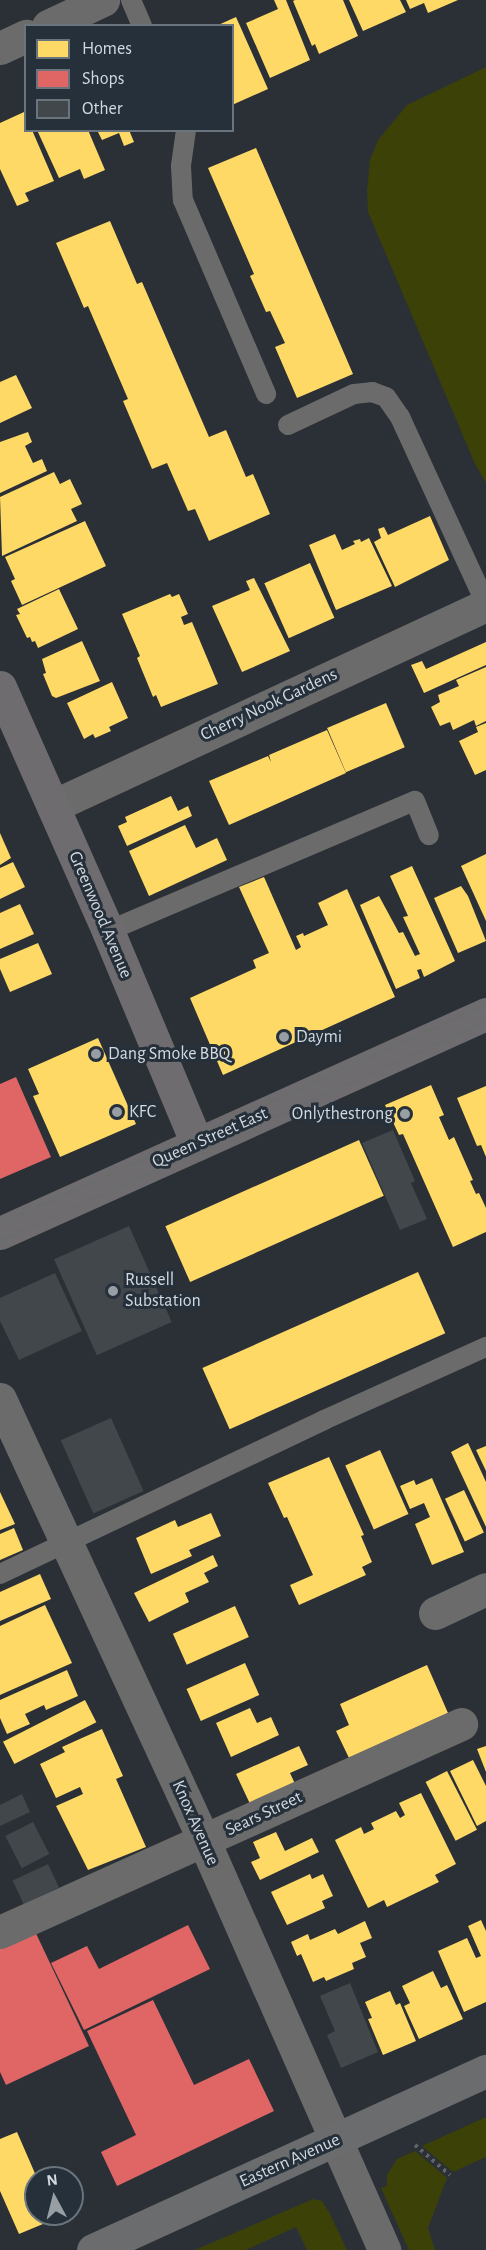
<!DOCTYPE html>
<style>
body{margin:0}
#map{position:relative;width:486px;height:2250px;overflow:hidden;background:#2a3036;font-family:"Alegreya Sans",sans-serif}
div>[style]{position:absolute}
.green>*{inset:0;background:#3b4107}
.homes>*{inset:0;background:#ffd966;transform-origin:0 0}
.shops>*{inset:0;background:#e06666}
.building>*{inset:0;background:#42474b;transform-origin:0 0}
.path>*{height:4px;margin-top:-2px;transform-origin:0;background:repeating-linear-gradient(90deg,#646567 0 3px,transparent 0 7.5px)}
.lane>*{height:20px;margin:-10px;padding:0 10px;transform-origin:10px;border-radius:10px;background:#6c6b6b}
.street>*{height:33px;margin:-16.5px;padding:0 16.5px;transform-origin:16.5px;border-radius:16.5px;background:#6c6b6b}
.secondary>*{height:33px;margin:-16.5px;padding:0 16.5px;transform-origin:16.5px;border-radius:16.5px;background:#6e6c6e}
.primary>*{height:33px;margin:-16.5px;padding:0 16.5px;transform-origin:16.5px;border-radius:16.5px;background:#6b6c6d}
.tram>*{height:1.5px;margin:-0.75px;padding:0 0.75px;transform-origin:0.75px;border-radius:0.75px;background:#6a6c6e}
.dots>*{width:16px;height:16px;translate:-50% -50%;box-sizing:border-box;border:3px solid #25303b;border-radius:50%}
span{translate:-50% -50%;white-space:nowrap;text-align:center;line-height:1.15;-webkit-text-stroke:6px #25303b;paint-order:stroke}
.street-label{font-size:18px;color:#d2d9e0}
.poi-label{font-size:18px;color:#d2d9e0}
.left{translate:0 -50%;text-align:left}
.right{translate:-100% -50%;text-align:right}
.legend{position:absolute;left:24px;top:24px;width:210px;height:108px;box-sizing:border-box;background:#25303b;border:2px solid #6a747d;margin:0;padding:8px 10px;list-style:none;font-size:18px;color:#d2d9e0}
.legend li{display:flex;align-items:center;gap:12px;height:30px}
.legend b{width:30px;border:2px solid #6a747d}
.north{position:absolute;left:24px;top:2166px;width:60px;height:60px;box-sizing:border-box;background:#25303b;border:2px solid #6a747d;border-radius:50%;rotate:353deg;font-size:16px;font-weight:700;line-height:24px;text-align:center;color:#d2d9e0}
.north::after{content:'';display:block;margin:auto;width:21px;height:27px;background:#979ea4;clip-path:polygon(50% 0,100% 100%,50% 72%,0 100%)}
</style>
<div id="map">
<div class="green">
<i style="clip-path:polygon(486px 67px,486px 483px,475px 464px,368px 212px,367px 191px,370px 160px,378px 140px,407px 105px)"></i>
<i style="clip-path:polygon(486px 2117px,486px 2157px,453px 2172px,422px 2146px)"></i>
<i style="clip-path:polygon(415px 2151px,447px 2178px,428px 2228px,435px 2250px,409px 2250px,381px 2188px,387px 2186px,387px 2175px,397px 2159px)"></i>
<i style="clip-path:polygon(313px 2199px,322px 2201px,329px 2212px,347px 2250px,307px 2250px,296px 2227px,246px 2250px,195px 2250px)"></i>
</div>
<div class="homes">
<i style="clip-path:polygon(274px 0,286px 0,310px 60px,270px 78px,246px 23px,278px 9px)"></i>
<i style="clip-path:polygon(295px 0,343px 0,358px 36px,319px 54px,315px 44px,312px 46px,293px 1px)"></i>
<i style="clip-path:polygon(349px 0,400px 0,406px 12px,363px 31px)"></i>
<i style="clip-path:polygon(406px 0,458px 0,428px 13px,424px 3px,410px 9px)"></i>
<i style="clip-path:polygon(236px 17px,268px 89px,232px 105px,232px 26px,216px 26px)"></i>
<i style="clip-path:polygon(24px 112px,26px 130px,32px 130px,54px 181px,25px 193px,29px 201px,17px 206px,0 169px,0 123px)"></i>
<i style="clip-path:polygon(37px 130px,88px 130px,105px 170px,84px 179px,80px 169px,59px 178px)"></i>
<i style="clip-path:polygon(97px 130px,129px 130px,134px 142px,124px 146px,119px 133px,102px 140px)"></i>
<i style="clip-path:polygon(256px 148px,353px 374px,297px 398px,275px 347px,285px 343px,270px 311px,266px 312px,250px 276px,254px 274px,208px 168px)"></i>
<i style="clip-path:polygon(110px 221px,137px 284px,142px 282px,209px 437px,226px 430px,246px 477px,253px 474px,270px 514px,209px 541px,195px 509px,188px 511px,167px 463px,152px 469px,123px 401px,128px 399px,88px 306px,84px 308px,56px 243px)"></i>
<i style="clip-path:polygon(16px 375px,32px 408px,0 423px,0 382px)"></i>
<i style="clip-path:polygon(28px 432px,32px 442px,25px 446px,33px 463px,42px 459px,47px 471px,0 493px,0 442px)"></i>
<i style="clip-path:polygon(54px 472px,60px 484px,70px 479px,82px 504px,71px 509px,77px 521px,2px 556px,0 497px)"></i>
<i style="clip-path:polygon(430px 516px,449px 560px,395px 587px,374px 542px,381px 538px,378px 529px,384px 527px,388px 535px)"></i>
<i style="clip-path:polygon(85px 521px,106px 566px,22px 605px,11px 581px,15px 579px,5px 557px)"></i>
<i style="clip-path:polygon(335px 534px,342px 550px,355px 544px,353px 541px,360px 539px,361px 542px,369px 538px,392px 586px,336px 610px,309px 545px)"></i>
<i style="left:310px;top:563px;width:60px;height:50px;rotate:66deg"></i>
<i style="clip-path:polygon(254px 578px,290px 651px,242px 672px,212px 606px,250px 590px,246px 581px)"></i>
<i style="clip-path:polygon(59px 589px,78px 629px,38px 648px,35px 641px,32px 642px,30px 637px,27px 638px,16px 615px,20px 614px,17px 609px)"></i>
<i style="clip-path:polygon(170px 594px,172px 597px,179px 594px,188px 614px,181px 617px,184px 625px,192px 622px,218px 684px,161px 707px,156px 695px,153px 697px,137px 658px,140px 656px,122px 614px)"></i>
<i style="clip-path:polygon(82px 641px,100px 681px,56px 698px,52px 696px,43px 674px,46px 673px,42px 659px)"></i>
<i style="clip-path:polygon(486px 642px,486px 665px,424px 693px,411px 665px,422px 661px,426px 669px)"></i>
<i style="clip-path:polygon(486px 667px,486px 721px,476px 726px,474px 720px,453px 730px,450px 722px,440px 726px,431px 707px,440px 702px,438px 695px,459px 686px,456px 680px)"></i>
<i style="clip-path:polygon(112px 682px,128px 718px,109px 727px,111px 731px,95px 738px,93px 734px,84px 739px,67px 703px)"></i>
<i style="left:386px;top:703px;width:48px;height:64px;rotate:67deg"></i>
<i style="clip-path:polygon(486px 723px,486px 770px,475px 775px,459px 741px,478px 732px,476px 727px)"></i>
<i style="clip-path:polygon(327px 730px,346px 773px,229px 825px,209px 781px,268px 756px,271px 762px,269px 755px)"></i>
<i style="clip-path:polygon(171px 796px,178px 811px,188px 806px,192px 816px,127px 846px,118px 826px,127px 822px,125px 817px)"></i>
<i style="clip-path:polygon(185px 825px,196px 848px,217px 838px,227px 860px,149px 896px,129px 851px)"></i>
<i style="clip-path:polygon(0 833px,11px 858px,0 865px)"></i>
<i style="clip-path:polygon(486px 854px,486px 921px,461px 866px)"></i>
<i style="clip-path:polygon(13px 862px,25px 887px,0 899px,0 868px)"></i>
<i style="clip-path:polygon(412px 866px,455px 961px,424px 977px,421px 969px,417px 970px,420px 978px,396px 989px,360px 905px,379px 896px,399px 933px,403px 932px,420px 966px,415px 956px,420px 954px,403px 917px,408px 916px,390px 876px)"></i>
<i style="clip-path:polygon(264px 877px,296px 950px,301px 947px,296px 936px,303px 933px,304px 936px,328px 925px,318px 903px,347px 889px,395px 997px,223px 1075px,190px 998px,256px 968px,253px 960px,269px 953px,239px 887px)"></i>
<i style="clip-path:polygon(461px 886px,468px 896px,486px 941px,458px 953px,434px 898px)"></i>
<i style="clip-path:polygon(20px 904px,34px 934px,0 949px,0 913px)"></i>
<i style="clip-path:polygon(38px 943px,52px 974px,10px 992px,0 969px,0 959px)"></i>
<i style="clip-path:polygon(98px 1038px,136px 1124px,60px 1157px,33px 1096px,39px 1094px,28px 1069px)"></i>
<i style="clip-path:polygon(431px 1085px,444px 1115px,439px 1117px,449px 1140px,454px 1137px,473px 1180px,470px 1181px,476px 1194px,479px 1193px,486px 1208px,486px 1232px,453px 1247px,403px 1134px,399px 1135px,385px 1105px)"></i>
<i style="clip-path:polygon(486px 1086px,486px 1157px,481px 1145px,477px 1146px,457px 1098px)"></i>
<i style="left:359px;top:1140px;width:61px;height:212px;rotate:66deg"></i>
<i style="left:418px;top:1272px;width:67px;height:236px;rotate:66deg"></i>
<i style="clip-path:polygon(468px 1443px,486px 1482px,486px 1527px,451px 1452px)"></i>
<i style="clip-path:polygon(486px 1446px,486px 1471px,476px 1450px)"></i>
<i style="left:380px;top:1450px;width:70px;height:38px;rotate:66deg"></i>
<i style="clip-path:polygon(329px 1457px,364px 1535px,361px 1536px,372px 1562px,362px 1567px,366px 1575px,299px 1605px,290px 1585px,313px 1575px,287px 1517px,284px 1518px,268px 1483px)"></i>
<i style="clip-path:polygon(432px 1478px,464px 1552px,432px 1565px,415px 1524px,430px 1517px,424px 1503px,410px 1509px,400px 1486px,414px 1480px,416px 1485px)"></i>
<i style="left:464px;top:1490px;width:47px;height:21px;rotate:65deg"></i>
<i style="clip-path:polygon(0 1492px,15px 1524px,0 1530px)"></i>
<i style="clip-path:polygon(211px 1513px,221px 1536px,189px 1550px,192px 1556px,151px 1574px,136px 1538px,175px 1520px,178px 1527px)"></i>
<i style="clip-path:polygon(14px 1528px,23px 1550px,0 1560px,0 1534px)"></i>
<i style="clip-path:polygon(213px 1555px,218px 1566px,204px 1573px,209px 1582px,185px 1593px,189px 1602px,149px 1622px,134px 1593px)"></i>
<i style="clip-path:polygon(40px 1574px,51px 1599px,0 1621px,0 1592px)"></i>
<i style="clip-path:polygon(45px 1605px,72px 1663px,0 1695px,0 1626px)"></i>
<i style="left:235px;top:1606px;width:34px;height:68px;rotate:66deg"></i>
<i style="left:245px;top:1663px;width:35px;height:64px;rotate:66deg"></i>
<i style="clip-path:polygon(427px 1665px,448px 1713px,349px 1758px,336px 1731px,349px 1725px,340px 1704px)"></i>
<i style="clip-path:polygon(67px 1670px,78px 1696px,46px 1710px,44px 1705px,25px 1714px,30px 1724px,7px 1734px,0 1718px,0 1700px)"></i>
<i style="left:85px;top:1700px;width:25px;height:92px;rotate:63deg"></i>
<i style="clip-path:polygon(250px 1708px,257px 1723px,271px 1717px,279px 1735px,231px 1757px,216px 1723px)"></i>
<i style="clip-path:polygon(102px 1729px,123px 1776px,116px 1779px,146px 1847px,88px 1870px,56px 1806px,83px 1794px,80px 1787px,56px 1798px,40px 1764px,65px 1752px,62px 1747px)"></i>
<i style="clip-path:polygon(299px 1746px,308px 1765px,290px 1773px,296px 1786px,251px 1806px,236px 1774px)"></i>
<i style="clip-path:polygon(486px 1746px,486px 1772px,477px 1749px)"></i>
<i style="clip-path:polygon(473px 1760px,486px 1786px,486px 1821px,477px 1826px,450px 1771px)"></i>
<i style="left:447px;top:1771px;width:66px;height:24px;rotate:63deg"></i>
<i style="clip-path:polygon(421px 1793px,456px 1864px,435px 1875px,439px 1882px,387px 1907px,384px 1900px,368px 1908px,335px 1840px,361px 1827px,364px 1834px,374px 1829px,371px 1823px,396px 1811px,400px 1818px,405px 1815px,399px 1803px)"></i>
<i style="clip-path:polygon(276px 1832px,285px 1851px,312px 1838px,319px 1852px,260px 1880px,251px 1862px,260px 1858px,253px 1842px)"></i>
<i style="clip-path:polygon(310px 1874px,312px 1879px,323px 1874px,333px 1896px,322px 1901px,325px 1908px,287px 1925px,271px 1892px)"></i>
<i style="clip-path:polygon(481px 1920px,486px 1931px,486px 2002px,464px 2012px,438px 1951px,467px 1938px,476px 1958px,481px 1956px,468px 1926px)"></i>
<i style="clip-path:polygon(365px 1921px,372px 1938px,360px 1943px,366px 1957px,352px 1963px,354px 1969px,326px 1981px,324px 1977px,313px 1982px,301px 1954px,297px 1956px,291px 1942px,308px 1934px,310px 1940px,335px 1929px,338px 1934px)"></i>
<i style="clip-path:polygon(433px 1971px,441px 1988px,447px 1985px,463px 2019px,419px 2039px,404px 2006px,410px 2003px,402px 1986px)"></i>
<i style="clip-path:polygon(390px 1991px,396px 2005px,400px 2003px,416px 2041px,383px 2055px,368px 2019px,372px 2018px,365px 2002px)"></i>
<i style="clip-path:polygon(17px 2132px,37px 2178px,36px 2214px,53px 2214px,55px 2219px,19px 2234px,0 2191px,0 2139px)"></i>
</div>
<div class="shops">
<i style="clip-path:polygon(16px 1077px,51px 1157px,0 1179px,0 1084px)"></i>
<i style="clip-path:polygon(188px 1925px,210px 1969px,84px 2030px,51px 1963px,87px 1946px,99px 1969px)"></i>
<i style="clip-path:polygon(33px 1927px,89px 2046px,6px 2085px,0 2072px,0 1943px)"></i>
<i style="clip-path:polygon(153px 2000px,194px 2085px,249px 2059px,274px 2111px,117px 2186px,101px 2152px,136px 2135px,87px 2031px)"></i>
</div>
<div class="building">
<i style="clip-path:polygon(393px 1130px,415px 1181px,411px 1183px,427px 1219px,400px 1230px,362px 1143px)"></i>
<i style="left:129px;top:1226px;width:105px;height:82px;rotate:66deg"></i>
<i style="clip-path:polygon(55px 1273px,82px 1331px,19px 1360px,0 1321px,0 1298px)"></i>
<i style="left:111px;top:1418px;width:80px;height:55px;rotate:66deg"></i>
<i style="clip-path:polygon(22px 1794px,30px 1812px,0 1826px,0 1805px)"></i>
<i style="left:33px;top:1822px;width:36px;height:31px;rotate:63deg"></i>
<i style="left:48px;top:1864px;width:26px;height:39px;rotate:65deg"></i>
<i style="clip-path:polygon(350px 1983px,378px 2052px,341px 2068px,327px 2035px,335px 2031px,320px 1996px)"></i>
</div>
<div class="path">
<i style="left:415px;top:2145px;width:46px;rotate:40.6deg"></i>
</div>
<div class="lane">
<i style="left:131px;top:0;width:28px;rotate:67deg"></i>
<i style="left:186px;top:130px;width:36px;rotate:98deg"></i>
<i style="left:181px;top:166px;width:34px;rotate:87deg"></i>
<i style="left:183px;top:200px;width:211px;rotate:66.8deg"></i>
<i style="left:288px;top:425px;width:73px;rotate:-25.2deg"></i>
<i style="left:354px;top:394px;width:18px;rotate:-6deg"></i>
<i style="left:372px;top:392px;width:15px;rotate:20deg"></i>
<i style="left:386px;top:397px;width:24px;rotate:55deg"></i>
<i style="left:400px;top:417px;width:206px;rotate:65.3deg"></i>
<i style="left:108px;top:931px;width:333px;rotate:-23deg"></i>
<i style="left:415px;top:801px;width:37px;rotate:68deg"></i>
<i style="left:0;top:1574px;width:359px;rotate:-25.4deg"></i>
<i style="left:324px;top:1420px;width:178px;rotate:-24.3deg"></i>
</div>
<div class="street">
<i style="left:48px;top:26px;width:61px;rotate:-25.3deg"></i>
<i style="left:0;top:48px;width:29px;rotate:-25deg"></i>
<i style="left:53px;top:806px;width:477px;rotate:-24.9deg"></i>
<i style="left:0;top:1399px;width:487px;rotate:65.2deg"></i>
<i style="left:204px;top:1841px;width:447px;rotate:66.2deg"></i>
<i style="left:435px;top:1613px;width:56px;rotate:-25.2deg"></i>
<i style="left:0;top:1932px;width:506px;rotate:-24.28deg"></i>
</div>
<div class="secondary">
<i style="left:0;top:687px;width:267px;rotate:66.1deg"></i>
<i style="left:108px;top:931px;width:231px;rotate:67.3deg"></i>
<i style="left:0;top:1233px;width:533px;rotate:-24.26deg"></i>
</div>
<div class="primary">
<i style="left:93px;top:2250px;width:432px;rotate:-24.5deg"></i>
</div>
<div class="tram">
<i style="left:0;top:1224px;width:533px;rotate:-24.26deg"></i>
<i style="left:0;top:1241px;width:533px;rotate:-24.26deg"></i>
</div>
<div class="dots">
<i style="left:284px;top:1037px;background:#979ea4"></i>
<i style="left:96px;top:1054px;background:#979ea4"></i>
<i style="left:117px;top:1112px;background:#979ea4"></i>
<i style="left:405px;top:1114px;background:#979ea4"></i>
<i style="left:113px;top:1291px;background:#979ea4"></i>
</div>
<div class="street-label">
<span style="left:269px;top:705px;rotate:-25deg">Cherry Nook Gardens</span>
<span style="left:100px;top:915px;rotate:67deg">Greenwood Avenue</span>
<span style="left:210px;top:1138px;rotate:-24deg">Queen Street East</span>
<span style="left:264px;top:1814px;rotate:-25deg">Sears Street</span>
<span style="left:195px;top:1823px;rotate:66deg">Knox Avenue</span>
<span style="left:290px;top:2161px;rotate:-24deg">Eastern Avenue</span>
</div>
<div class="poi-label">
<span class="left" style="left:296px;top:1037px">Daymi</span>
<span class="left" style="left:108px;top:1054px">Dang Smoke BBQ</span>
<span class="left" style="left:129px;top:1112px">KFC</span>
<span class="right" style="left:393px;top:1114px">Onlythestrong</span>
<span class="left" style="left:125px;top:1291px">Russell<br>Substation</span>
</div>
<ul class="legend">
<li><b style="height:16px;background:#ffd966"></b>Homes</li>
<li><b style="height:16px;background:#e06666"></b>Shops</li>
<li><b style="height:16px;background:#42474b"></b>Other</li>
</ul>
<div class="north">N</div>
</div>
